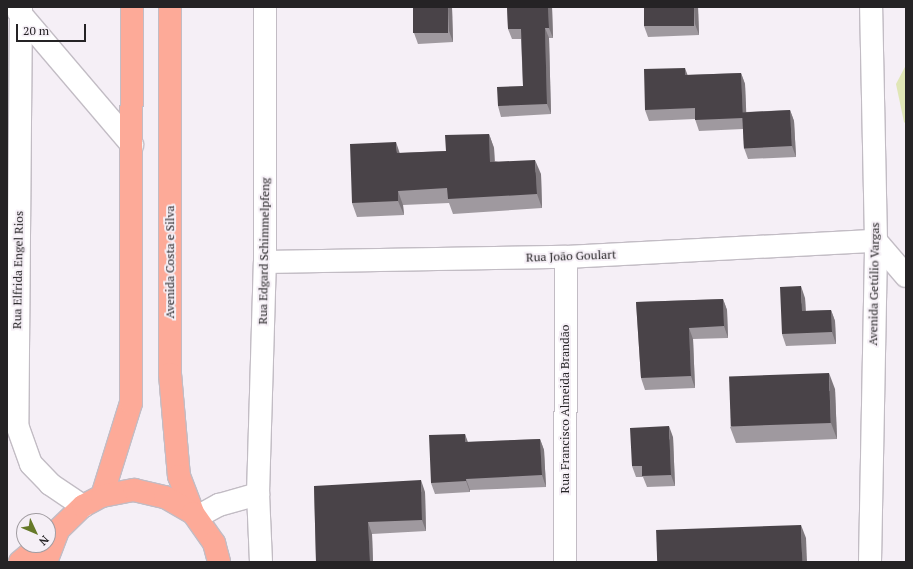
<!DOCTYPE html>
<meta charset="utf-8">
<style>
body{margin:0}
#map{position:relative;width:913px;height:569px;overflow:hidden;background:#f5eff6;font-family:"PT Serif",serif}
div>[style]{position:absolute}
.green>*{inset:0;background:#e0e6b6}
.roads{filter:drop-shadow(1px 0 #c2bcc4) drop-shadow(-1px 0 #c2bcc4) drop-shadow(0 1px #c2bcc4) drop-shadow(0 -1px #c2bcc4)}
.minor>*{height:22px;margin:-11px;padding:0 11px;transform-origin:11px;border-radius:11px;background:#fff}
.major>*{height:22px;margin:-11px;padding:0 11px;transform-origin:11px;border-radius:11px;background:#fdaa98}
.wall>*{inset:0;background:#9f999f}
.shaded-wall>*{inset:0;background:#7d777c}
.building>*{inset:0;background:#494348;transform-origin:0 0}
span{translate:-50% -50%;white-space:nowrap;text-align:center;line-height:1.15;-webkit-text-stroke:4px #f5eff6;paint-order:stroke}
.street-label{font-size:12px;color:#252325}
.frame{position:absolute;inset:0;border:8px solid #252325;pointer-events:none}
.north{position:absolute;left:16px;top:513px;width:40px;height:40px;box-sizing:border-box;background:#f5eff6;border:1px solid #a29da2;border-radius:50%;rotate:134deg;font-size:11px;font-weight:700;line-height:16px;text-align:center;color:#252325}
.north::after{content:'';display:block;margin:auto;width:14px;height:18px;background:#667929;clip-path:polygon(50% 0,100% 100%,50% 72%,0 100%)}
.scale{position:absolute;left:16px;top:24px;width:70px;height:18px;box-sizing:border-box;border:2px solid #252325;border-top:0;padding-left:5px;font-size:12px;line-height:14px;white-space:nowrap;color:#252325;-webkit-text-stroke:3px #f5eff6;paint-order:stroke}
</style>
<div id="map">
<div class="green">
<i style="clip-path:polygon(906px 65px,906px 124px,904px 122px,896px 84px)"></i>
</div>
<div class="roads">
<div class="minor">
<i style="left:21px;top:7px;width:418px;rotate:90.5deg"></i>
<i style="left:17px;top:425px;width:41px;rotate:70.3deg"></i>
<i style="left:31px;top:464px;width:28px;rotate:46deg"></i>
<i style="left:50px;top:484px;width:40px;rotate:34deg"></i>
<i style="left:18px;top:11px;width:176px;rotate:49.6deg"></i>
<i style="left:876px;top:241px;width:46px;rotate:49.4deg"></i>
<i style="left:265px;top:262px;width:301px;rotate:-1deg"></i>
<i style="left:566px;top:257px;width:310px;rotate:-3deg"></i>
<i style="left:197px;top:517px;width:25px;rotate:-29deg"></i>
<i style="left:219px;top:505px;width:41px;rotate:-15.8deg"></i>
<i style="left:261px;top:562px;width:68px;rotate:-92.5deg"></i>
<i style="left:258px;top:494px;width:232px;rotate:-88.3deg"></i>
<i style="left:265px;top:262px;width:255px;rotate:-90deg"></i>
<i style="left:565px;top:562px;width:305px;rotate:-89.8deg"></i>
<i style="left:870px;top:562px;width:321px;rotate:-88.9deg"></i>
<i style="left:876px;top:241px;width:234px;rotate:-91.2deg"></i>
</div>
<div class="major">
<i style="left:170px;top:7px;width:367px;rotate:90deg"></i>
<i style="left:170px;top:374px;width:102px;rotate:85deg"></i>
<i style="left:179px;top:476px;width:40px;rotate:69deg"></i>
<i style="left:102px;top:496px;width:97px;rotate:-72.7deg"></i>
<i style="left:131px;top:403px;width:396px;rotate:-89.9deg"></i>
<i style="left:20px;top:562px;width:26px;rotate:-40deg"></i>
<i style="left:46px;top:562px;width:34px;rotate:-69deg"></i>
<i style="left:58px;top:530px;width:35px;rotate:-44deg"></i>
<i style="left:83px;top:506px;width:21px;rotate:-28deg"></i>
<i style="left:102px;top:496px;width:33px;rotate:-11deg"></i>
<i style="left:134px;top:490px;width:32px;rotate:13deg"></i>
<i style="left:165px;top:497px;width:32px;rotate:30deg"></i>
<i style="left:193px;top:513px;width:37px;rotate:55deg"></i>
<i style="left:214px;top:543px;width:20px;rotate:75deg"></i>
</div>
</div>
<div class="wall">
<i style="clip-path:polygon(452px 7px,453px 42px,418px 44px,414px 33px)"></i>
<i style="clip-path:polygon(507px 7px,552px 7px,553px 38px,549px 38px,551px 114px,501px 117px,498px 106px,523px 86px,521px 39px,512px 39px,508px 29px)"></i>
<i style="clip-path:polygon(698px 7px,699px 35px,648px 37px,644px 26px)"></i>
<i style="clip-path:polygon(741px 73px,745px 84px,746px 112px,790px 110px,794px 121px,796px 157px,748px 159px,744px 148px,743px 129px,699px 131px,695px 119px,649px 121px,645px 110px,687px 75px)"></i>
<i style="clip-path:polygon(489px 134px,494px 148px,495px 161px,541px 174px,542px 208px,453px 214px,449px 203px,403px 205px,404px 215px,357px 217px,352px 203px,400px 153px,446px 151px)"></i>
<i style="clip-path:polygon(805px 298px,806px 311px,831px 310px,835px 321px,836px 344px,786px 346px,782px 334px)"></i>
<i style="clip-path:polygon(723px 299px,727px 310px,728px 338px,693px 339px,695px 388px,645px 390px,641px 378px,636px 302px)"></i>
<i style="clip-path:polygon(835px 389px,837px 439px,736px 443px,730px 427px)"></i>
<i style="clip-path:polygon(465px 434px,467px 442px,540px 439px,544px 450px,546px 487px,470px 490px,470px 492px,435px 494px,431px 483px)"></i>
<i style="clip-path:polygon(673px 437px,675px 486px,647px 487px,643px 477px,636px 477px,632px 466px)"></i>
<i style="clip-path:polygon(314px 486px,425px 492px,426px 531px,372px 534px,373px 562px,316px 562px)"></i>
</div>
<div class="shaded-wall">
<i style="clip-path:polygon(448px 7px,452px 7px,453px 42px,449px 31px)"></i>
<i style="clip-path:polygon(548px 7px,552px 7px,553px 38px,549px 28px)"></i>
<i style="clip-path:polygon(694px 7px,698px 7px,699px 35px,695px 24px)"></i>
<i style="clip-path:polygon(545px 28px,549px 38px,551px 114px,547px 104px)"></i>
<i style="clip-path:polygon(685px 68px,689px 79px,685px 75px)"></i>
<i style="clip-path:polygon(741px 73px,745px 84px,747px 129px,743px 118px)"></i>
<i style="clip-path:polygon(790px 110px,794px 121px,796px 157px,792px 146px)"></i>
<i style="clip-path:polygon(489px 134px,494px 148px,495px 176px,490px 162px)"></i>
<i style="clip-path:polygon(396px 142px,401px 157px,397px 153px)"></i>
<i style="clip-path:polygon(535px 160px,541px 174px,542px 208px,537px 194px)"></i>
<i style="clip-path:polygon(398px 191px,403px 205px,404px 215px,398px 201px)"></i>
<i style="clip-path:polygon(801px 286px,805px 298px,806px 322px,802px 311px)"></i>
<i style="clip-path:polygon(723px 299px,727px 310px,728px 338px,724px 326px)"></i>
<i style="clip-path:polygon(831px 310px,835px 321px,836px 344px,832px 332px)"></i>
<i style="clip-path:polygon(689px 328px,693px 339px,695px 388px,691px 376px)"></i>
<i style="clip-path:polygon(829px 373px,835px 389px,837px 439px,831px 423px)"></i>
<i style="clip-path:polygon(669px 426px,673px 437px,675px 486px,671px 475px)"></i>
<i style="clip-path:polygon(465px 434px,469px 445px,465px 442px)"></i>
<i style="clip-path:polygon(540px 439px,544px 450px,546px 487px,542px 475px)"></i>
<i style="clip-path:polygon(466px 479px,470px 490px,470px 492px,466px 481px)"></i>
<i style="clip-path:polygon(421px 480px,425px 492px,426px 531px,422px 520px)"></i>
<i style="clip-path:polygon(368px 522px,372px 534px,373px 562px,370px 562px)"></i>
<i style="clip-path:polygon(801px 525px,806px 538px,807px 562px,802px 562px)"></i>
</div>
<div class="building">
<i style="left:413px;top:7px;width:35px;height:26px"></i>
<i style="clip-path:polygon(507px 7px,548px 7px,549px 28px,545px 28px,547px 104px,498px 106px,497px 87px,523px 86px,521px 29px,508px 29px)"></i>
<i style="left:644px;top:7px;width:50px;height:19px"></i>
<i style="clip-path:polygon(685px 68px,685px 75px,741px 73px,743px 118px,695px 120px,695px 108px,645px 110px,644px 69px)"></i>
<i style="left:790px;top:110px;width:36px;height:48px;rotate:87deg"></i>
<i style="clip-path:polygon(489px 134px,490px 162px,535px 160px,537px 194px,448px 199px,447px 188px,398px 191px,398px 201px,352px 203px,350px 144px,396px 142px,397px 153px,446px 151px,445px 135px)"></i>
<i style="clip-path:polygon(801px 286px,802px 311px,831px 310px,832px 332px,782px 334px,780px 287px)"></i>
<i style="clip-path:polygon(723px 299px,724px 326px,689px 328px,691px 376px,641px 378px,636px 302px)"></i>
<i style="left:829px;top:373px;width:50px;height:100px;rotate:88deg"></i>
<i style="clip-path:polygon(669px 426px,671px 475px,642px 476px,642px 466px,632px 466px,630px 428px)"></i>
<i style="clip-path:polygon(465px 434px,465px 442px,540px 439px,542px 475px,466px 479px,466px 481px,431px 483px,429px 435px)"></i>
<i style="clip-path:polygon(421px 480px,422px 520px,368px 522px,370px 562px,316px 562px,314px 486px)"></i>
<i style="left:801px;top:525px;width:37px;height:145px;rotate:88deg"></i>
</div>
<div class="street-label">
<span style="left:264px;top:251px;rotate:-89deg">Rua Edgard Schimmelpfeng</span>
<span style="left:571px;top:256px;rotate:-2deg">Rua João Goulart</span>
<span style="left:170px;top:262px;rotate:-90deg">Avenida Costa e Silva</span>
<span style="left:18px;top:270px;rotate:-89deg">Rua Elfrida Engel Rios</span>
<span style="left:874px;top:284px;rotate:-89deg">Avenida Getúlio Vargas</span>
<span style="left:565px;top:409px;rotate:-90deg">Rua Francisco Almeida Brandão</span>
</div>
<div class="frame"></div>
<div class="north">N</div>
<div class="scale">20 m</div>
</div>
